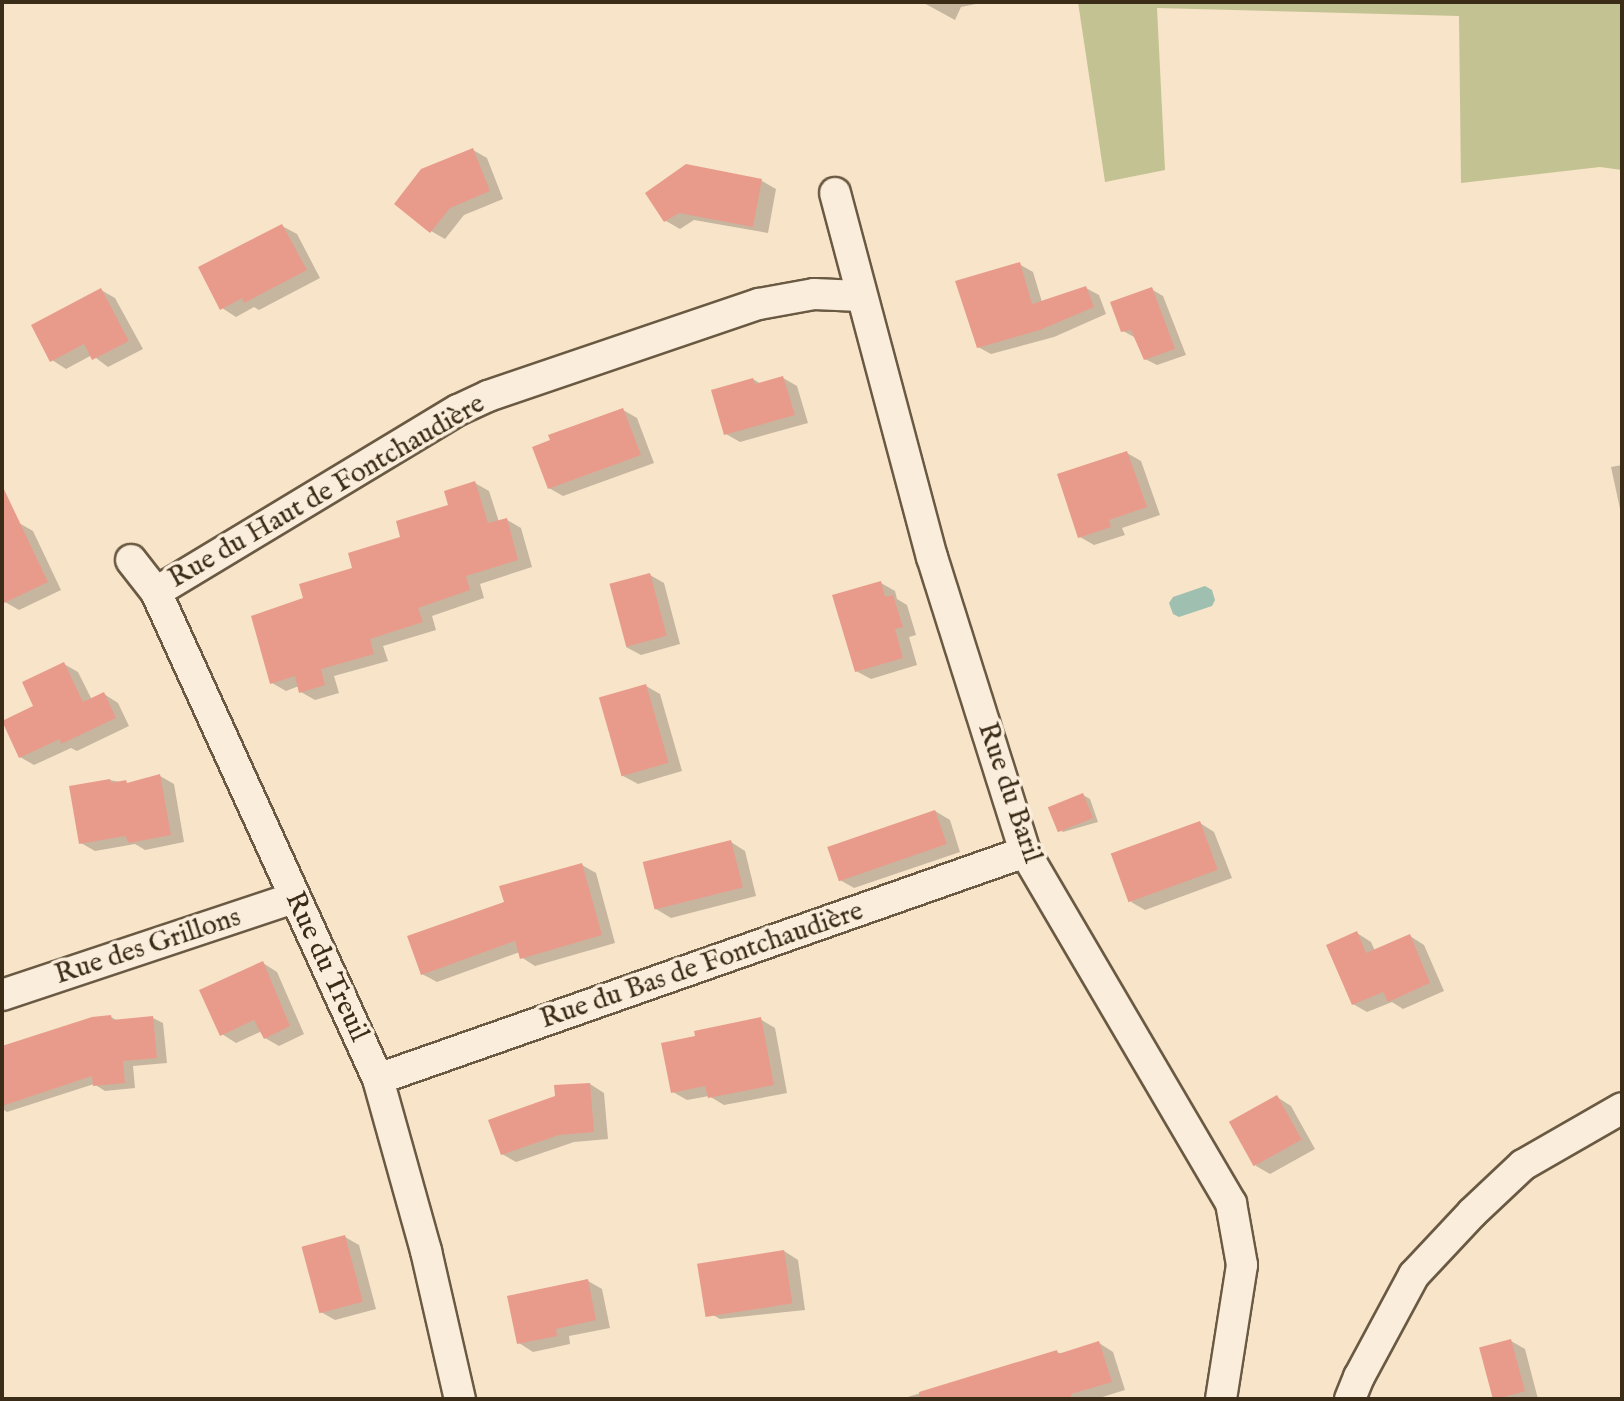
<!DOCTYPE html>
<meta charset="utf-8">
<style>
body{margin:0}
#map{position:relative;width:1624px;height:1401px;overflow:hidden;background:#f8e4c8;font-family:"IM FELL English",serif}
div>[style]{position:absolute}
.green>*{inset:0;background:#c3c292}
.water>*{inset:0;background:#9fbfb0}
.shadow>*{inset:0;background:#0003}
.building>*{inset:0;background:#e99b8b;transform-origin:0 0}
.roads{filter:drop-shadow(2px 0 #6a5a43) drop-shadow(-2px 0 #6a5a43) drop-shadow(0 2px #6a5a43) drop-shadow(0 -2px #6a5a43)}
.minor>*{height:30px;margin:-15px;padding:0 15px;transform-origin:15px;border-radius:15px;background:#faeddb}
span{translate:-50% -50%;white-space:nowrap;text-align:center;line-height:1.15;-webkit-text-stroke:7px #faeddb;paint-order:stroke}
.street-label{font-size:28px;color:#3b2c17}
.frame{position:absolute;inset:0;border:4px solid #3b2c17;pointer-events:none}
</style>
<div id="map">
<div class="green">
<i style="clip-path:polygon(1078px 2px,1622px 2px,1622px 170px,1600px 167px,1461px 183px,1459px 16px,1157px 8px,1165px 170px,1105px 182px)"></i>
</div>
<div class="water">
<i style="clip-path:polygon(1205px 586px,1212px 590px,1215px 600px,1212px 606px,1179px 617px,1173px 614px,1169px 603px,1173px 597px)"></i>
</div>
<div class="shadow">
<i style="clip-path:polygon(922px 2px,986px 2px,961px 7px,955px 20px)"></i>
<i style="clip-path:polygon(473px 150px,487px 158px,503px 199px,464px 215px,445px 239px,431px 231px)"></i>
<i style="clip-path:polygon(762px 181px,776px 189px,768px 233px,694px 220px,680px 229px,666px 221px,647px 194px)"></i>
<i style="clip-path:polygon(282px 226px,297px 234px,320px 278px,259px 310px,254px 307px,236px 317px,222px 308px)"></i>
<i style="clip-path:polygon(1019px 264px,1033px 272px,1042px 302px,1086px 288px,1099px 295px,1106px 314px,1054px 337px,991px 354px,978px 347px)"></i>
<i style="clip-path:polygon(1151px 289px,1163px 296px,1186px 355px,1157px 365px,1145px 359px,1134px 337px,1123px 331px)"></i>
<i style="clip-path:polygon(101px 290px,115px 298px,143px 349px,108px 367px,92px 355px,66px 369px,52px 360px)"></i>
<i style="clip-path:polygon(783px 378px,797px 386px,808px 423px,740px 442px,726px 434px,753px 379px,761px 384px)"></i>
<i style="clip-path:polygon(623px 410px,637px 418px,654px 463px,563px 496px,549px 488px)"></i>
<i style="clip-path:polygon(1127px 453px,1141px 461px,1160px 515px,1122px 528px,1125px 535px,1094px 545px,1080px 537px)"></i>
<i style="clip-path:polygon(1622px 465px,1622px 518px,1611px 467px)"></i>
<i style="clip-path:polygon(475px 483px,489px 491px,499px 522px,507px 520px,521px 528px,532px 567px,480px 584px,484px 598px,432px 616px,436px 630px,383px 646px,388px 661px,334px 676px,339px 693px,315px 700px,301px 692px,299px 686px,286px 691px,272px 683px,305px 599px,450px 506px)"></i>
<i style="clip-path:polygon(19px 523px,33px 531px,61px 590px,19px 610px,5px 602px,2px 596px,2px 531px)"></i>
<i style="clip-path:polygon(650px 575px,664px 583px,680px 644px,641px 655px,626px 647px)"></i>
<i style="clip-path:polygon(881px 583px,895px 591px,897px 599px,907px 605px,916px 635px,909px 637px,917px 665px,871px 679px,856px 671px)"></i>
<i style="clip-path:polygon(64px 664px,78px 672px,92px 700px,104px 694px,118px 703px,129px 726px,77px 751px,71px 748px,34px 765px,20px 757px,35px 707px)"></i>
<i style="clip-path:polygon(646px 686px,660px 694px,682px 771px,638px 784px,623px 776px)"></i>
<i style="clip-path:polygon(160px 776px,174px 784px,184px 842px,145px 850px,135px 844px,95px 851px,81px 843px,110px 780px,130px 784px)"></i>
<i style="clip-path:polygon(1083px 795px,1090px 799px,1098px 822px,1063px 832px,1057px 828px)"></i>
<i style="clip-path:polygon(935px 811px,950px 820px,960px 852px,854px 888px,840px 880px)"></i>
<i style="clip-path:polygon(1200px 823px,1214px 832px,1232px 878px,1145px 910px,1131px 902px)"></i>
<i style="clip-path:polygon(731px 842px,745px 851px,756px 896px,671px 918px,656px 909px)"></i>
<i style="clip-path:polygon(582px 865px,596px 873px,615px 943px,535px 966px,521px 957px,520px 952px,437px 982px,422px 974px,506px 903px)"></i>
<i style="clip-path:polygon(1357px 933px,1371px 942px,1375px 951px,1410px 936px,1424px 945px,1444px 991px,1403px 1009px,1392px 1002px,1367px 1012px,1353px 1004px)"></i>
<i style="clip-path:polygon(263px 963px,277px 972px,304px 1034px,279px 1046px,265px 1038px,262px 1031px,236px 1043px,222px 1034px)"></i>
<i style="clip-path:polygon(111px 1017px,118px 1021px,153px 1018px,163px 1023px,167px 1063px,133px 1066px,135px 1088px,105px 1091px,94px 1084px,7px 1112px,2px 1109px,2px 1048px,93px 1018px)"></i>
<i style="clip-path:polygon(760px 1019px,775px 1028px,787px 1093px,724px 1105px,709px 1096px,687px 1100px,673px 1092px,697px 1037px)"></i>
<i style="clip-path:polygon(590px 1084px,604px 1093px,608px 1139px,574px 1142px,516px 1162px,502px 1154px)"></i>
<i style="clip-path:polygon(1277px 1097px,1291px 1106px,1315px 1149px,1270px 1174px,1256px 1166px)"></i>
<i style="clip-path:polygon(345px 1237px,359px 1245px,376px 1309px,335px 1320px,321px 1312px)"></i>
<i style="clip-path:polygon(784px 1251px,798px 1260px,805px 1310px,720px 1319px,706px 1311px)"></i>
<i style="clip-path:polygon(588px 1281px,602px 1289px,610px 1328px,569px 1336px,570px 1344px,533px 1352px,519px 1343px)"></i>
<i style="clip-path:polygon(1511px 1341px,1525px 1349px,1538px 1399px,1494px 1398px)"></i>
<i style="clip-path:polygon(1099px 1343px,1113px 1352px,1125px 1390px,1096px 1399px,901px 1399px,1057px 1352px,1062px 1354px)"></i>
</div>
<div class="building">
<i style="clip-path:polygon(473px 148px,490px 191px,450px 208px,430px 233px,394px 204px,421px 169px)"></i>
<i style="clip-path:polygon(686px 164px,762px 179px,753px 227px,679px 213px,664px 222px,645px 193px)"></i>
<i style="clip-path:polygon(282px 224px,307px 270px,244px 303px,242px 298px,220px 310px,198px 267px)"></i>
<i style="clip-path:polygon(1020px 262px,1032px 304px,1086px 286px,1094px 307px,1040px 330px,977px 348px,955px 281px)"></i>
<i style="clip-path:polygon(1152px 287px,1175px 349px,1144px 360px,1131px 330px,1121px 332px,1110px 302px)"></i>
<i style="clip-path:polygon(101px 288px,129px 341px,92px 360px,84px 344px,50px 362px,31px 325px)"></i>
<i style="clip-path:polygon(783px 376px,795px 415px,724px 435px,711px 390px,753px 378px,755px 384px)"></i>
<i style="clip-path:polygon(623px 408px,641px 455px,548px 489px,532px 447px,550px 440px,548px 435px)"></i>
<i style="clip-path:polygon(1127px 451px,1147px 507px,1109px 520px,1111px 527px,1078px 538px,1057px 474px)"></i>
<i style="clip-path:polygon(475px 481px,488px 523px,507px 518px,518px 560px,466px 576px,470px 590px,418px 608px,423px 622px,370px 639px,374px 654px,321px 669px,325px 685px,299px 693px,295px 676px,270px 684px,251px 616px,303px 598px,299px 584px,352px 568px,348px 553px,400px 537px,396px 521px,448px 505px,444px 491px)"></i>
<i style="clip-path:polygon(2px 485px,48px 582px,2px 604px)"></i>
<i style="left:650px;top:573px;width:65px;height:42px;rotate:75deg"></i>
<i style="clip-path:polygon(881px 581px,885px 597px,893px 595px,903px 627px,895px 629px,903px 658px,855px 672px,832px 595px)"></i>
<i style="clip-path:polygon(64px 662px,83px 702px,104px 692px,116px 718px,61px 744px,60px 739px,19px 758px,2px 721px,33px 706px,22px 682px)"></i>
<i style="left:646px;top:684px;width:82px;height:49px;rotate:74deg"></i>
<i style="clip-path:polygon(160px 774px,171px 835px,129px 843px,125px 836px,79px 844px,69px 786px,110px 779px,111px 783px,126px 780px,127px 783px)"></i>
<i style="left:1083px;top:793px;width:27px;height:38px;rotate:68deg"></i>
<i style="left:935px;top:810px;width:36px;height:114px;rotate:71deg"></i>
<i style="left:1200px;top:821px;width:52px;height:95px;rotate:70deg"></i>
<i style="left:731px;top:840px;width:49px;height:91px;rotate:76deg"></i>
<i style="clip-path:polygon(582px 863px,602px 935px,520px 959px,515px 941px,421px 975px,407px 936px,504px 902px,499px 886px)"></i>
<i style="clip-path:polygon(1357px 931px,1366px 953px,1410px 934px,1430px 983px,1388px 1002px,1383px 992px,1352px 1005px,1326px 945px)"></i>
<i style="clip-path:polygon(263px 961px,290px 1026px,264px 1039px,254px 1020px,220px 1036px,199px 990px)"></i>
<i style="clip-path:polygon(111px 1015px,112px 1020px,153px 1016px,157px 1058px,123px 1061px,125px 1083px,93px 1086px,92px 1076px,2px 1106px,2px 1046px,92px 1017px)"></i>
<i style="clip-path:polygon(761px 1017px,774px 1085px,708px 1098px,705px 1086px,671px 1093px,661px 1043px,695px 1036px,694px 1031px)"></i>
<i style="clip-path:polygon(590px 1083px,594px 1132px,559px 1135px,501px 1155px,488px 1120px,555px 1096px,554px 1085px)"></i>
<i style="left:1277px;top:1095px;width:51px;height:55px;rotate:61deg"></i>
<i style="left:345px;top:1235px;width:69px;height:45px;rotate:75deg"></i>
<i style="left:784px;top:1250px;width:54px;height:88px;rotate:81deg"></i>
<i style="clip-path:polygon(588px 1279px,596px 1320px,556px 1329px,557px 1336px,517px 1344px,507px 1296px)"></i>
<i style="left:1511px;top:1339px;width:54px;height:33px;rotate:75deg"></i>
<i style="clip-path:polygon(1099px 1341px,1112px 1382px,1071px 1394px,1072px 1399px,920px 1399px,919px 1392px,1057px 1350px,1058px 1354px)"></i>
</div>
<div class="roads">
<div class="minor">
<i style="left:835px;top:193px;width:377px;rotate:75.1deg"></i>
<i style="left:932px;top:557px;width:309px;rotate:72.5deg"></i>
<i style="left:1025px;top:852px;width:407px;rotate:59.6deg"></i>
<i style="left:1231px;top:1203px;width:63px;rotate:79.9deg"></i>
<i style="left:1242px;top:1265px;width:136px;rotate:98.9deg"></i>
<i style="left:131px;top:560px;width:41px;rotate:52deg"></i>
<i style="left:156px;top:592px;width:535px;rotate:65.49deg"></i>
<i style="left:378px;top:1079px;width:179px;rotate:74.4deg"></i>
<i style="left:426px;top:1251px;width:152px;rotate:77.1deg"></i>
<i style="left:156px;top:592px;width:353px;rotate:-31.1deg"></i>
<i style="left:458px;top:410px;width:33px;rotate:-25deg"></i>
<i style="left:488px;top:396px;width:286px;rotate:-18.8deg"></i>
<i style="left:759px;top:304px;width:56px;rotate:-10.3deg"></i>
<i style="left:814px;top:294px;width:46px;rotate:2.5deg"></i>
<i style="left:2px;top:995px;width:308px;rotate:-18.4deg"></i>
<i style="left:378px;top:1079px;width:686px;rotate:-19.33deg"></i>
<i style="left:1350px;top:1399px;width:24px;rotate:-68deg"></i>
<i style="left:1359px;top:1377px;width:116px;rotate:-61.7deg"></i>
<i style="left:1414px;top:1275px;width:85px;rotate:-46.9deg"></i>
<i style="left:1472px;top:1213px;width:70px;rotate:-43.3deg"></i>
<i style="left:1523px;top:1165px;width:114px;rotate:-29.9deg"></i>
</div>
</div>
<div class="street-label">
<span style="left:327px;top:492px;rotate:-30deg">Rue du Haut de Fontchaudière</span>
<span style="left:1009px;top:793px;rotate:71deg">Rue du Baril</span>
<span style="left:148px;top:947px;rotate:-18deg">Rue des Grillons</span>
<span style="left:702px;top:966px;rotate:-19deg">Rue du Bas de Fontchaudière</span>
<span style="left:326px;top:967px;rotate:65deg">Rue du Treuil</span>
</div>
<div class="frame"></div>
</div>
